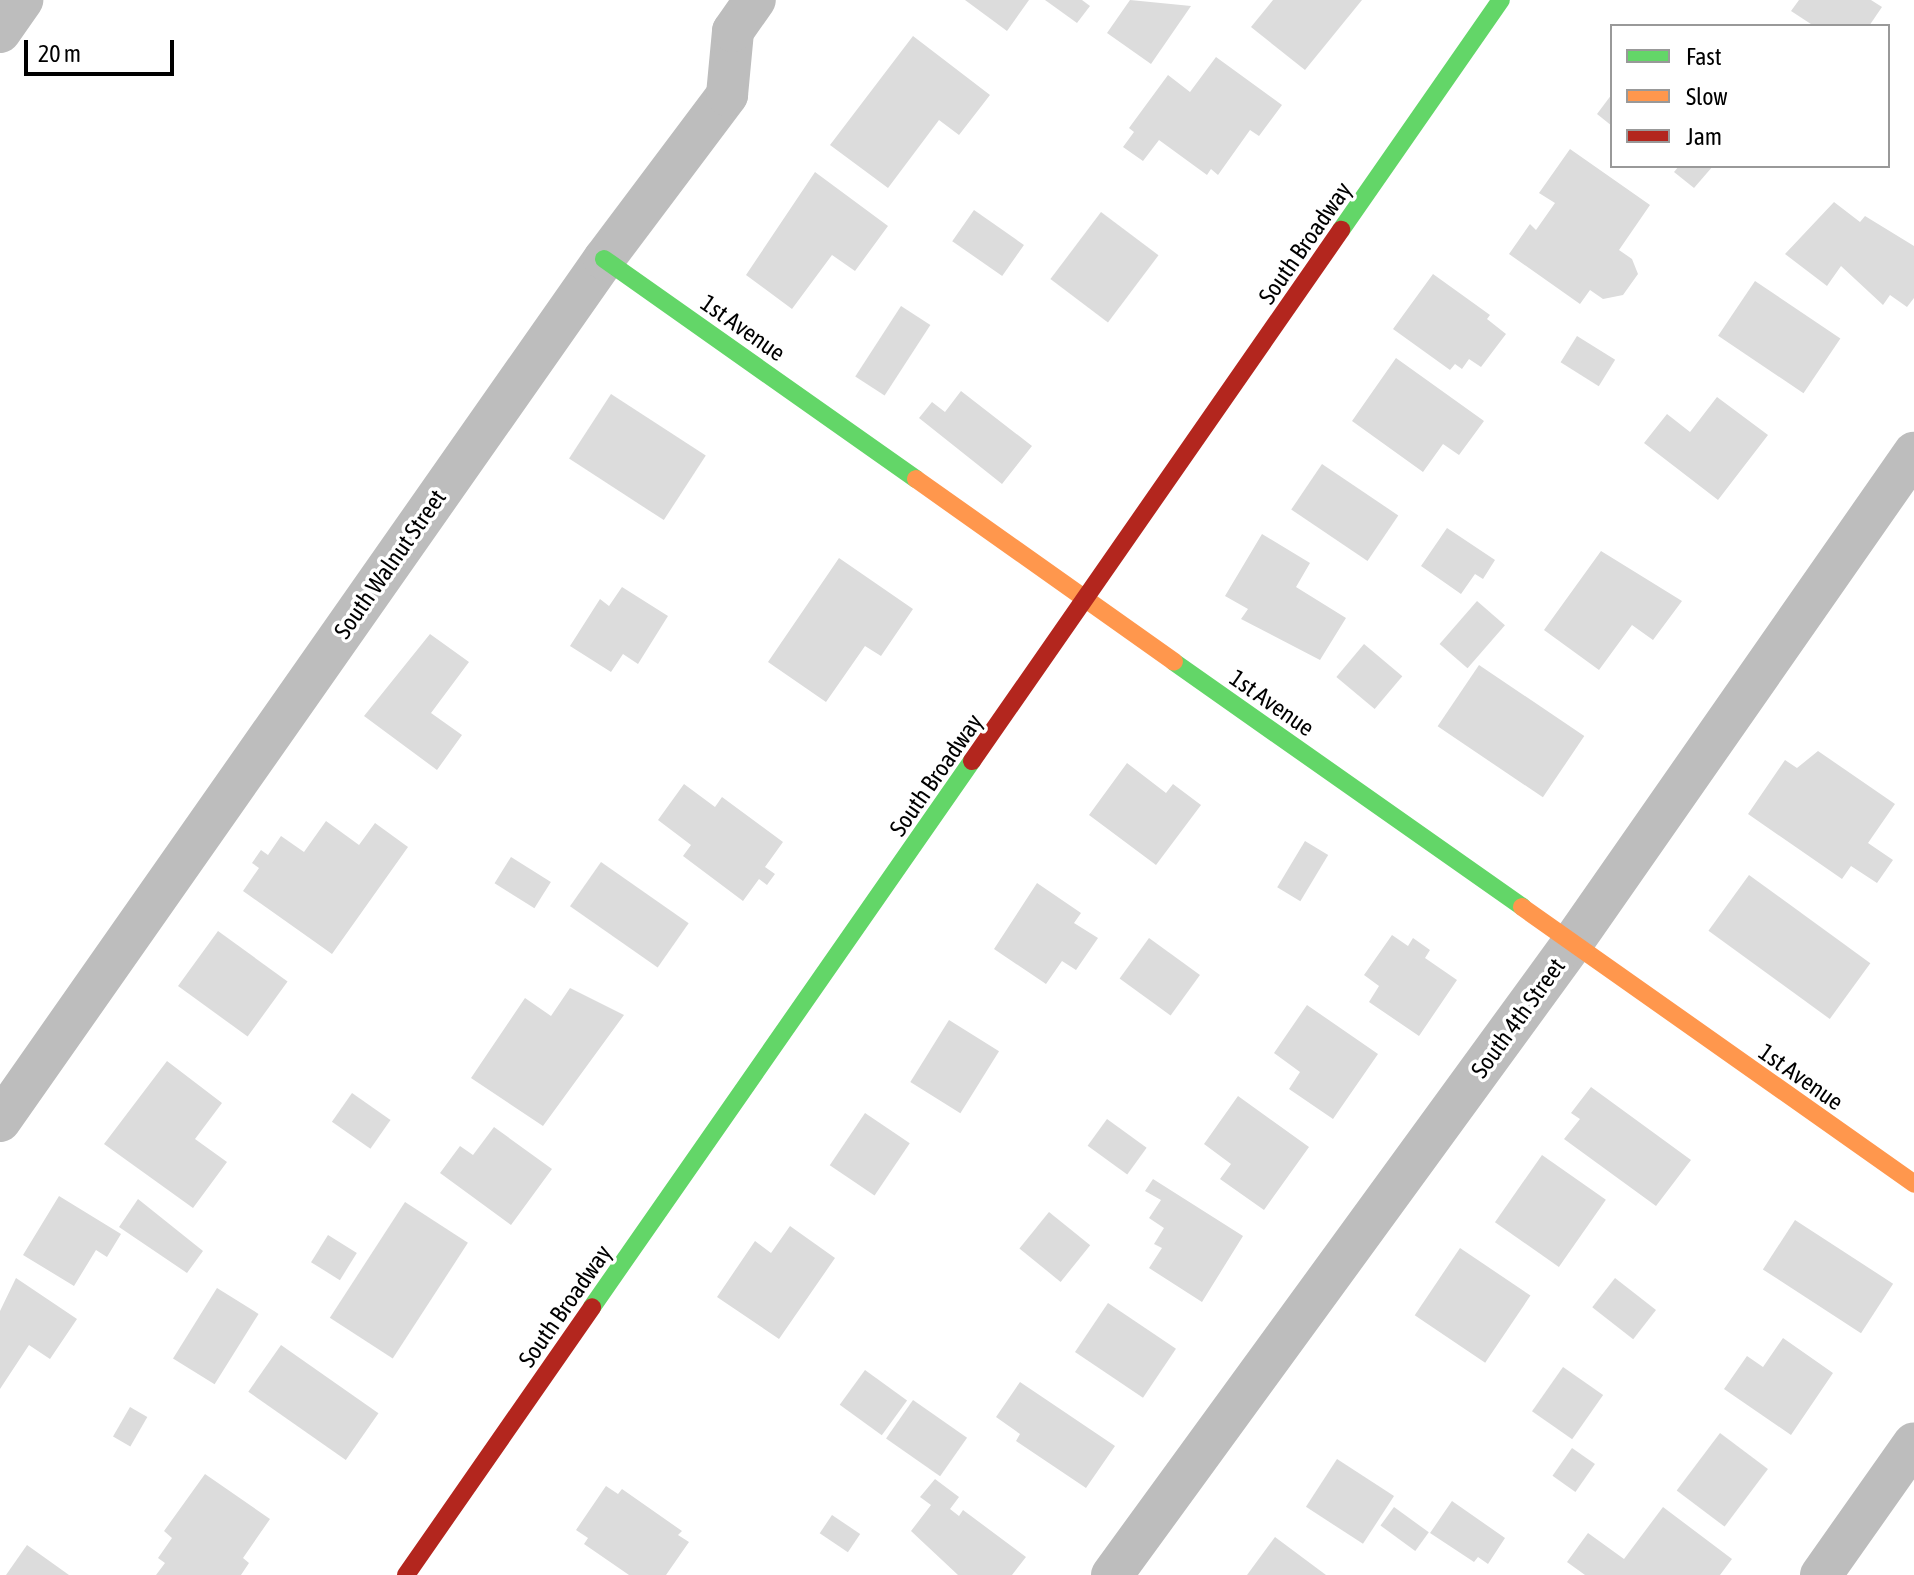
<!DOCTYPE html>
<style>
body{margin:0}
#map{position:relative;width:1914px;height:1575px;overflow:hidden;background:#fff;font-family:"Asap Condensed",sans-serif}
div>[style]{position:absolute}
.building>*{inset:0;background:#dcdcdc;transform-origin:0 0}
.street>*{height:42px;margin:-21px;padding:0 21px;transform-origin:21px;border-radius:21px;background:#bdbdbd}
.fast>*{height:18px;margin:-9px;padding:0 9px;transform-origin:9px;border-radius:9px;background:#63d668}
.slow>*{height:18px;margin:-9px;padding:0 9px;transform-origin:9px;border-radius:9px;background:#ff974d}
.jam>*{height:18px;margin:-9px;padding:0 9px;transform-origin:9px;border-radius:9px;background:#b3261e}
span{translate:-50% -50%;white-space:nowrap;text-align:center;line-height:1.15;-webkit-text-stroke:7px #fff;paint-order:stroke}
.street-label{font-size:24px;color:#000}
.legend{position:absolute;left:1610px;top:24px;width:280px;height:144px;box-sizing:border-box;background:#fff;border:2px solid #999;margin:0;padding:10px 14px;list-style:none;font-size:24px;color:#000}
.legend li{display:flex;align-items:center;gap:16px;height:40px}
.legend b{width:40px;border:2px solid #999}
.scale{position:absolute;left:24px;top:40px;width:150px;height:36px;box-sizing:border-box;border:4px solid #000;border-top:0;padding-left:10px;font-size:24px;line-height:28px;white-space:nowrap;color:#000;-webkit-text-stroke:6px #fff;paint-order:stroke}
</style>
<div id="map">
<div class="building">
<i style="clip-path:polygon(965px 0,1029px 0,1007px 31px)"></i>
<i style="clip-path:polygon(1045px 0,1082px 0,1090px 6px,1077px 23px)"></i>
<i style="clip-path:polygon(1130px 0,1191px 6px,1151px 64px,1107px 33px)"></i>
<i style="clip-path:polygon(1273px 0,1362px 0,1305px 70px,1251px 27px)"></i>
<i style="clip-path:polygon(1799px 0,1871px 0,1882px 7px,1869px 26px,1814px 26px,1791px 11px)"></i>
<i style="clip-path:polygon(913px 36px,990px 95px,959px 135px,939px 120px,888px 188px,830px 145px)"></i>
<i style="clip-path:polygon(1216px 57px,1282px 105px,1259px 136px,1250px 130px,1218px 175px,1211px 169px,1207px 175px,1159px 140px,1143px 161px,1123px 147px,1134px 132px,1129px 128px,1168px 75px,1190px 92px)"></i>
<i style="clip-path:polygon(1612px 94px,1612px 126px,1597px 114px)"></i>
<i style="clip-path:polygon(1570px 149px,1650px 205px,1619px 250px,1632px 259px,1638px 274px,1623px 295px,1603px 299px,1590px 290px,1580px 304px,1509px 254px,1530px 224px,1536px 230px,1555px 203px,1539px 193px)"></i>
<i style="clip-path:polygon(1679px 166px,1713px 166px,1694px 188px,1674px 172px)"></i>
<i style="clip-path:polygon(815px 172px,888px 226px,855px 271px,832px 255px,792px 309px,746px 275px)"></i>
<i style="clip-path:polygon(1834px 202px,1860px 222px,1865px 216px,1914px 246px,1914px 298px,1907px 307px,1890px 295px,1883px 305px,1841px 266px,1827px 286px,1785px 254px)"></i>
<i style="left:974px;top:210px;width:61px;height:38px;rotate:35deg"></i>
<i style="left:1101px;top:212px;width:72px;height:84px;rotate:37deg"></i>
<i style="clip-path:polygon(1433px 274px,1490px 315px,1487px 319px,1506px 334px,1481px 367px,1469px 359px,1462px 369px,1455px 364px,1450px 370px,1393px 329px)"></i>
<i style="left:1755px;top:281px;width:103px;height:66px;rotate:34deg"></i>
<i style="left:901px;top:306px;width:35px;height:84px;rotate:33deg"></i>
<i style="left:1577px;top:336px;width:45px;height:31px;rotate:32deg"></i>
<i style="clip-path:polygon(1396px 358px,1484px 421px,1459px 455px,1443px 444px,1423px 472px,1352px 421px)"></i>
<i style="clip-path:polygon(961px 391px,1032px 446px,1002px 484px,919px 418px,932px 402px,945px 412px)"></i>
<i style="left:611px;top:394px;width:113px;height:77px;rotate:33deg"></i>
<i style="clip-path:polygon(1717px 397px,1768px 435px,1718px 500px,1644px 443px,1667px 414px,1690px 432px)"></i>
<i style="left:1322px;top:464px;width:92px;height:55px;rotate:34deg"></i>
<i style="clip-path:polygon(1447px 528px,1495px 560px,1483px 579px,1475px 574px,1461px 594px,1421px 566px)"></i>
<i style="clip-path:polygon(1262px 534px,1310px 563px,1296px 587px,1346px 618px,1320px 660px,1241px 619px,1248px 609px,1225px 596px)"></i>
<i style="clip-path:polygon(1601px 551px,1682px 601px,1653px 640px,1632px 625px,1599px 670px,1544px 630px)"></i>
<i style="clip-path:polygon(839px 558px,913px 609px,881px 656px,865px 646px,826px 702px,768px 662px)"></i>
<i style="clip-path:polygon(622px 587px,668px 616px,638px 664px,623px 654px,611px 672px,570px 646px,600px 599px,609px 606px)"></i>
<i style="left:1477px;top:601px;width:37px;height:57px;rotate:41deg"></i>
<i style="clip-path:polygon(430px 634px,469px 662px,431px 713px,462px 735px,437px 770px,364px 716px)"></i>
<i style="left:1364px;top:644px;width:50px;height:43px;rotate:40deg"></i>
<i style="left:1479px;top:665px;width:127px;height:74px;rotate:34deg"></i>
<i style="clip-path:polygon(1818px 751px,1895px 804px,1868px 843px,1893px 860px,1877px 883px,1851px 866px,1842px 879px,1748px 814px,1785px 760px,1797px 768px)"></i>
<i style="clip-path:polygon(1127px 763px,1166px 793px,1173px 784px,1201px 805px,1156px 865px,1089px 815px)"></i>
<i style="clip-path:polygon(684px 784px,715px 807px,722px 797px,783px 842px,765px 867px,775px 874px,767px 885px,759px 879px,743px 901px,683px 856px,691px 845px,658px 820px)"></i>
<i style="clip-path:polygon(326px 821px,359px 845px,375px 823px,408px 847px,332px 954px,243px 891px,259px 868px,252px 863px,261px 850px,268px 855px,281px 836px,304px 852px)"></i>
<i style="left:1305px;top:841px;width:27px;height:54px;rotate:31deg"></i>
<i style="left:511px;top:857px;width:47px;height:31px;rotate:32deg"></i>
<i style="left:601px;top:862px;width:107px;height:54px;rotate:35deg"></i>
<i style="left:1749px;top:875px;width:150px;height:69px;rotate:36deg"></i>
<i style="clip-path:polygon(1037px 883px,1081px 913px,1074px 923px,1098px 938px,1076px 970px,1062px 961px,1046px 984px,994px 949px)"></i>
<i style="left:218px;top:931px;width:86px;height:68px;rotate:36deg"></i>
<i style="clip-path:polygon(1392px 935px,1408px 946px,1413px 938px,1430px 950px,1425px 958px,1457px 980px,1419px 1036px,1369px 1002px,1379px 986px,1364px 975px)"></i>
<i style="left:1149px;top:938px;width:63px;height:50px;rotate:36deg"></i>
<i style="clip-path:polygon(570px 988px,624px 1015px,543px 1126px,471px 1078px,525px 998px,551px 1016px)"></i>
<i style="clip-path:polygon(1307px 1005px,1378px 1054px,1333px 1119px,1289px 1089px,1300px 1072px,1274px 1053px)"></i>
<i style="left:949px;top:1020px;width:59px;height:73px;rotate:32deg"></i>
<i style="clip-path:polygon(167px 1061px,222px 1103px,195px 1139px,227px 1162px,193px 1208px,104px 1144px)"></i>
<i style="clip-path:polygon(1591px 1087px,1691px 1160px,1656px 1206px,1564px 1139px,1580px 1119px,1571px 1113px)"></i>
<i style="left:352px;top:1093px;width:47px;height:35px;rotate:35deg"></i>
<i style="clip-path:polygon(1238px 1096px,1309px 1147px,1264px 1210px,1220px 1179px,1231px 1164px,1204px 1144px)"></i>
<i style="left:865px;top:1113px;width:54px;height:63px;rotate:34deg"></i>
<i style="left:1107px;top:1119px;width:49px;height:33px;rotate:36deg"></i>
<i style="clip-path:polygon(494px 1127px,552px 1169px,511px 1225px,440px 1173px,460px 1146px,473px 1155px)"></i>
<i style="left:1542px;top:1155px;width:78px;height:82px;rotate:35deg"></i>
<i style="clip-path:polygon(1153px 1179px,1243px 1236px,1202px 1302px,1149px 1268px,1162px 1248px,1154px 1244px,1164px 1228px,1149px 1218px,1161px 1200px,1145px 1191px)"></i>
<i style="clip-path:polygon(59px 1196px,121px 1234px,107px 1257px,96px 1250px,74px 1286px,23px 1255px)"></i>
<i style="clip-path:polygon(138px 1199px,203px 1251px,187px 1273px,119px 1227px)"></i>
<i style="left:405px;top:1202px;width:75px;height:138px;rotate:33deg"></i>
<i style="left:1049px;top:1212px;width:53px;height:47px;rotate:39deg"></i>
<i style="left:1795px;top:1220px;width:117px;height:59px;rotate:33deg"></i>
<i style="clip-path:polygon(790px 1226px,835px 1258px,779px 1339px,717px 1297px,755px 1241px,771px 1253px)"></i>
<i style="left:328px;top:1235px;width:34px;height:32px;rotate:32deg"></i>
<i style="left:1460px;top:1248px;width:85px;height:81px;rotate:34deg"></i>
<i style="clip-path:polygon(16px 1278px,77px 1319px,50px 1359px,29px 1345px,0 1389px,0 1311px)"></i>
<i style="left:1615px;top:1278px;width:52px;height:37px;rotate:38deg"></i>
<i style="left:217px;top:1288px;width:49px;height:83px;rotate:32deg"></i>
<i style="left:1108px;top:1303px;width:82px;height:59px;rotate:34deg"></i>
<i style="clip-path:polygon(1783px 1338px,1833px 1373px,1791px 1435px,1724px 1389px,1747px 1356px,1763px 1367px)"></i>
<i style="left:281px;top:1345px;width:119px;height:57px;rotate:35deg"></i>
<i style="left:1563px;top:1367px;width:49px;height:54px;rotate:35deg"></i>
<i style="left:865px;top:1370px;width:52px;height:43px;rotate:36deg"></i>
<i style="clip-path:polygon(1020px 1382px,1115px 1446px,1086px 1488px,1016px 1441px,1020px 1434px,996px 1417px)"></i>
<i style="left:913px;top:1400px;width:66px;height:47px;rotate:35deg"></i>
<i style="left:130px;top:1407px;width:20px;height:34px;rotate:30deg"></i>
<i style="left:1720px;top:1433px;width:60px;height:72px;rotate:37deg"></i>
<i style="left:1572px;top:1448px;width:28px;height:34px;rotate:35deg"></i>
<i style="left:1337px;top:1459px;width:68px;height:57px;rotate:33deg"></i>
<i style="clip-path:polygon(205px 1474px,270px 1519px,243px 1558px,249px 1563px,241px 1575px,156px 1575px,165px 1563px,158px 1558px,172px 1538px,164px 1531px)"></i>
<i style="clip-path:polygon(935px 1479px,959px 1497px,950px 1509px,959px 1516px,963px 1510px,1026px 1557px,1012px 1575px,958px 1575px,911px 1531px,931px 1505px,920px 1497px)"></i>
<i style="clip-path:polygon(606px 1486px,618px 1494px,622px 1489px,682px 1531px,678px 1535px,689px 1542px,666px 1575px,629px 1575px,584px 1544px,588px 1538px,576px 1530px)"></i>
<i style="clip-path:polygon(1452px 1501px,1505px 1538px,1488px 1564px,1478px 1557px,1474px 1562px,1430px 1533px)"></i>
<i style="left:1394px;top:1507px;width:43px;height:23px;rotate:36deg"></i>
<i style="clip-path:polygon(1663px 1507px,1732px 1559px,1720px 1575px,1585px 1575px,1567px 1562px,1588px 1533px,1624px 1559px)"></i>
<i style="left:832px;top:1515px;width:34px;height:22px;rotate:34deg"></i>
<i style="clip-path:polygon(1275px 1537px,1326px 1575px,1247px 1575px)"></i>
<i style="clip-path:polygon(27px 1545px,69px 1575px,6px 1575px)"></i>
</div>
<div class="street">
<i style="left:0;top:32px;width:39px;rotate:-55deg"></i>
<i style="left:0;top:1121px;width:1053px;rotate:-54.98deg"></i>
<i style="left:604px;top:259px;width:205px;rotate:-53.1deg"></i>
<i style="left:727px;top:95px;width:64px;rotate:-84.6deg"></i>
<i style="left:733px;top:31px;width:38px;rotate:-55deg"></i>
<i style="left:1112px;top:1575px;width:779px;rotate:-53.92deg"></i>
<i style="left:1571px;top:945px;width:600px;rotate:-55.12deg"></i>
<i style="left:1821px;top:1575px;width:161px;rotate:-54.8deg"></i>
</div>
<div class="fast">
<i style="left:1341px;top:230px;width:280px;rotate:-55.2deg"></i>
<i style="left:604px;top:259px;width:382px;rotate:35.2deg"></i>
<i style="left:1174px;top:662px;width:426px;rotate:35.1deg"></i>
<i style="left:592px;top:1307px;width:665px;rotate:-55.16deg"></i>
</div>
<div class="slow">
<i style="left:916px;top:479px;width:316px;rotate:35.3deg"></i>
<i style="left:1522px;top:907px;width:480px;rotate:35.2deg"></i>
</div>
<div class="jam">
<i style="left:972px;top:761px;width:647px;rotate:-55.2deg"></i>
<i style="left:406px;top:1575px;width:326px;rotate:-55.2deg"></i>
</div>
<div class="street-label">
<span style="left:1305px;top:243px;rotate:-55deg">South Broadway</span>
<span style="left:743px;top:328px;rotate:35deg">1st Avenue</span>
<span style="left:390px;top:564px;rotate:-55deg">South Walnut Street</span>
<span style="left:1272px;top:703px;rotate:35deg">1st Avenue</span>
<span style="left:936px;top:775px;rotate:-55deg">South Broadway</span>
<span style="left:1518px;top:1018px;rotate:-54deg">South 4th Street</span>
<span style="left:1801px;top:1077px;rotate:35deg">1st Avenue</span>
<span style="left:565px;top:1306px;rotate:-55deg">South Broadway</span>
</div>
<ul class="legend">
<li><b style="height:10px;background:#63d668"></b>Fast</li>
<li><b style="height:10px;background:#ff974d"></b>Slow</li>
<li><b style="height:10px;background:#b3261e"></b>Jam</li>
</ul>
<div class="scale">20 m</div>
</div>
